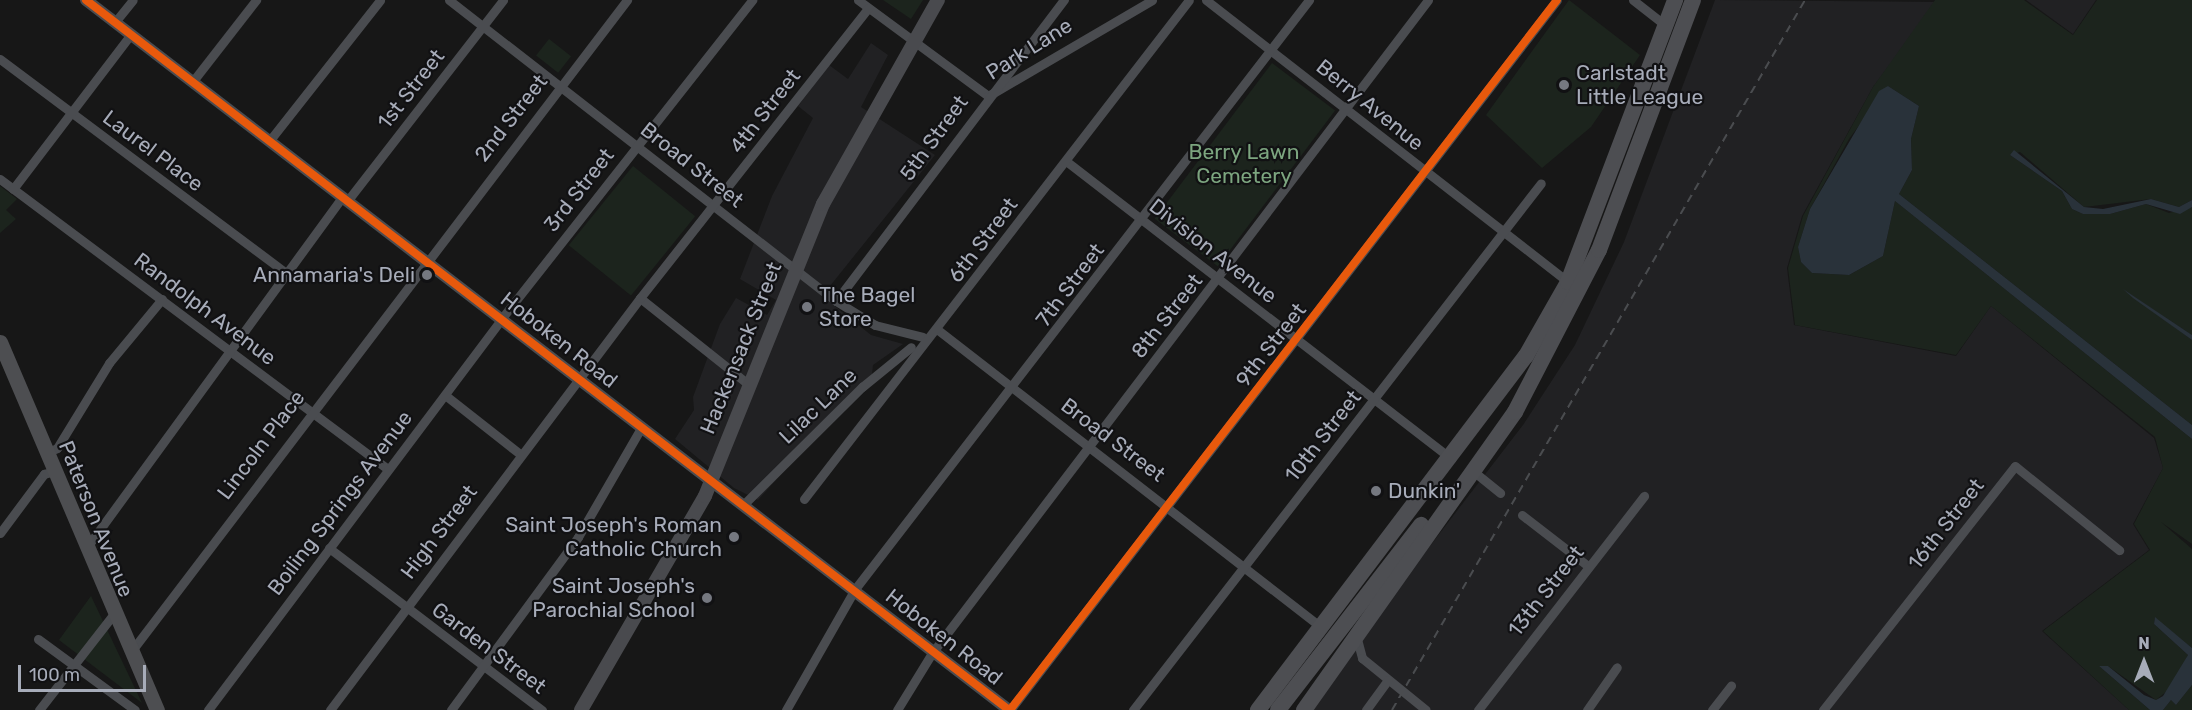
<!DOCTYPE html>
<style>
body{margin:0}
#map{position:relative;width:2192px;height:710px;overflow:hidden;background:#171717;font-family:Rubik,sans-serif}
div>[style]{position:absolute}
.built>*{inset:0;background:#212123}
.green>*{inset:0;background:#1c241d;transform-origin:0 0}
.water>*{inset:0;background:#29323a}
.minor>*{height:9px;margin:-4.5px;padding:0 4.5px;transform-origin:4.5px;border-radius:4.5px;background:#4a4c50}
.tertiary>*{height:12px;margin:-6px;padding:0 6px;transform-origin:6px;border-radius:6px;background:#4a4c50}
.secondary>*{height:14px;margin:-7px;padding:0 7px;transform-origin:7px;border-radius:7px;background:#494a4e}
.primary>*{height:15px;margin:-7.5px;padding:0 7.5px;transform-origin:7.5px;border-radius:7.5px;background:#4d4e51}
.trunk>*{height:16px;margin:-8px;padding:0 8px;transform-origin:8px;border-radius:8px;background:#4d4e52}
.rail>*{height:2px;margin-top:-1px;transform-origin:0;background:repeating-linear-gradient(90deg,#4a4c4f 0 8px,transparent 0 14px)}
.cycleway>*{height:8px;margin:-4px;padding:0 4px;transform-origin:4px;border-radius:4px;background:#e8590c}
.dots>*{width:16px;height:16px;translate:-50% -50%;box-sizing:border-box;border:3px solid #111113;border-radius:50%}
span{translate:-50% -50%;white-space:nowrap;text-align:center;line-height:1.15;-webkit-text-stroke:4.5px #111113;paint-order:stroke}
.street-label{font-size:21px;color:#a7acb9}
.poi-label{font-size:21px;color:#a7acb9}
.left{translate:0 -50%;text-align:left}
.right{translate:-100% -50%;text-align:right}
.park-label{font-size:21px;color:#7ca57f}
.north{position:absolute;left:2114px;top:632px;width:60px;height:60px;-webkit-text-stroke:4px #111113;paint-order:stroke;rotate:0deg;font-size:16px;font-weight:700;line-height:24px;text-align:center;color:#a7acb9}
.north::after{content:'';display:block;margin:auto;width:21px;height:27px;background:#a7acb9;clip-path:polygon(50% 0,100% 100%,50% 72%,0 100%)}
.scale{position:absolute;left:18px;top:665px;width:128px;height:27px;box-sizing:border-box;border:3px solid #a7acb9;border-top:0;padding-left:8px;font-size:18px;line-height:21px;white-space:nowrap;color:#a7acb9;-webkit-text-stroke:4px #111113;paint-order:stroke}
</style>
<div id="map">
<div class="built">
<i style="clip-path:polygon(1715px 0,1937px 2px,1873px 87px,1802px 216px,1787px 268px,1794px 325px,1956px 356px,1991px 306px,2154px 438px,2163px 468px,2133px 524px,2149px 550px,2042px 631px,2129px 710px,1312px 710px,1350px 650px,1523px 425px,1575px 345px,1624px 242px)"></i>
<i style="clip-path:polygon(2026px 0,2096px 0,2073px 34px)"></i>
<i style="clip-path:polygon(871px 43px,888px 55px,861px 107px,935px 155px,822px 296px,871px 335px,903px 344px,873px 365px,872px 374px,758px 500px,734px 488px,675px 439px,694px 410px,693px 397px,720px 324px,736px 298px,767px 315px,776px 300px,740px 279px,772px 196px,813px 118px,798px 106px,829px 65px,848px 79px)"></i>
</div>
<div class="green">
<i style="clip-path:polygon(883px 0,923px 0,911px 19px)"></i>
<i style="clip-path:polygon(1569px 0,1640px 55px,1591px 127px,1542px 168px,1486px 115px)"></i>
<i style="clip-path:polygon(1935px 0,2024px 0,2073px 35px,2097px 0,2192px 0,2192px 200px,2179px 207px,2151px 199px,2084px 207px,2020px 152px,2010px 155px,2062px 191px,2072px 209px,2083px 214px,2110px 214px,2146px 204px,2169px 213px,2192px 207px,2192px 335px,2124px 290px,2192px 340px,2192px 425px,1899px 194px,1912px 170px,1911px 139px,1919px 106px,1888px 86px,1849px 139px,1810px 209px,1798px 247px,1801px 262px,1812px 273px,1849px 275px,1883px 256px,1895px 201px,2192px 439px,2192px 544px,2161px 522px,2192px 549px,2192px 648px,2155px 618px,2154px 624px,2188px 655px,2173px 686px,2156px 700px,2108px 666px,2099px 666px,2150px 710px,2129px 710px,2043px 631px,2150px 550px,2134px 524px,2163px 468px,2155px 437px,1991px 306px,1956px 355px,1795px 325px,1788px 268px,1803px 216px,1873px 87px)"></i>
<i style="left:549px;top:39px;width:28px;height:21px;rotate:38deg"></i>
<i style="left:1272px;top:63px;width:79px;height:195px;rotate:37deg"></i>
<i style="left:633px;top:166px;width:80px;height:102px;rotate:39deg"></i>
<i style="clip-path:polygon(0 186px,17px 199px,6px 210px,16px 219px,0 233px)"></i>
<i style="clip-path:polygon(91px 596px,142px 703px,59px 640px)"></i>
<i style="clip-path:polygon(2192px 685px,2192px 710px,2163px 710px,2171px 700px,2176px 705px)"></i>
</div>
<div class="water">
<i style="clip-path:polygon(1888px 86px,1919px 106px,1911px 139px,1912px 170px,1899px 194px,2192px 425px,2192px 439px,1895px 201px,1883px 256px,1849px 275px,1812px 273px,1801px 262px,1798px 247px,1810px 209px,1879px 91px)"></i>
<i style="clip-path:polygon(2014px 150px,2084px 207px,2103px 209px,2151px 199px,2179px 207px,2192px 200px,2192px 207px,2180px 214px,2146px 204px,2110px 214px,2083px 214px,2072px 209px,2062px 191px,2010px 155px)"></i>
<i style="clip-path:polygon(2123px 289px,2192px 335px,2192px 340px,2133px 298px)"></i>
<i style="clip-path:polygon(2155px 617px,2192px 648px,2192px 685px,2176px 705px,2171px 700px,2163px 710px,2150px 710px,2099px 666px,2108px 666px,2144px 695px,2156px 700px,2163px 696px,2188px 655px,2154px 624px)"></i>
</div>
<div class="minor">
<i style="left:449px;top:0;width:490px;rotate:37.9deg"></i>
<i style="left:836px;top:301px;width:46px;rotate:31.6deg"></i>
<i style="left:875px;top:325px;width:49px;rotate:14deg"></i>
<i style="left:858px;top:0;width:162px;rotate:36.4deg"></i>
<i style="left:988px;top:96px;width:190px;rotate:-30.3deg"></i>
<i style="left:1206px;top:0;width:459px;rotate:37.9deg"></i>
<i style="left:1633px;top:0;width:41px;rotate:38deg"></i>
<i style="left:115px;top:22px;width:28px;rotate:-51deg"></i>
<i style="left:0;top:59px;width:356px;rotate:36.8deg"></i>
<i style="left:193px;top:81px;width:103px;rotate:-52.1deg"></i>
<i style="left:270px;top:140px;width:178px;rotate:-51.8deg"></i>
<i style="left:1066px;top:161px;width:487px;rotate:37.7deg"></i>
<i style="left:0;top:179px;width:484px;rotate:36.8deg"></i>
<i style="left:13px;top:189px;width:195px;rotate:-52.7deg"></i>
<i style="left:348px;top:200px;width:253px;rotate:-52.2deg"></i>
<i style="left:640px;top:298px;width:138px;rotate:38.5deg"></i>
<i style="left:836px;top:301px;width:378px;rotate:-52.9deg"></i>
<i style="left:938px;top:330px;width:485px;rotate:37.8deg"></i>
<i style="left:445px;top:395px;width:95px;rotate:38.2deg"></i>
<i style="left:46px;top:453px;width:12px;rotate:-24deg"></i>
<i style="left:57px;top:448px;width:100px;rotate:-58.5deg"></i>
<i style="left:109px;top:363px;width:83px;rotate:-50.4deg"></i>
<i style="left:1473px;top:471px;width:35px;rotate:39deg"></i>
<i style="left:804px;top:499px;width:630px;rotate:-52.35deg"></i>
<i style="left:743px;top:505px;width:168px;rotate:-44.8deg"></i>
<i style="left:862px;top:387px;width:63px;rotate:-39.2deg"></i>
<i style="left:1522px;top:515px;width:83px;rotate:37.7deg"></i>
<i style="left:0;top:533px;width:74px;rotate:-53.3deg"></i>
<i style="left:44px;top:474px;width:10px;rotate:-17deg"></i>
<i style="left:87px;top:547px;width:434px;rotate:-53.9deg"></i>
<i style="left:329px;top:548px;width:268px;rotate:37.3deg"></i>
<i style="left:38px;top:639px;width:120px;rotate:36.2deg"></i>
<i style="left:1357px;top:639px;width:20px;rotate:75deg"></i>
<i style="left:1362px;top:658px;width:82px;rotate:39.1deg"></i>
<i style="left:130px;top:653px;width:821px;rotate:-52.73deg"></i>
<i style="left:39px;top:710px;width:120px;rotate:-52.1deg"></i>
<i style="left:208px;top:710px;width:490px;rotate:-53.1deg"></i>
<i style="left:502px;top:318px;width:405px;rotate:-51.8deg"></i>
<i style="left:330px;top:710px;width:516px;rotate:-53.04deg"></i>
<i style="left:640px;top:298px;width:369px;rotate:-51.8deg"></i>
<i style="left:451px;top:710px;width:215px;rotate:-53.7deg"></i>
<i style="left:578px;top:537px;width:128px;rotate:-60deg"></i>
<i style="left:786px;top:710px;width:139px;rotate:-60.3deg"></i>
<i style="left:855px;top:589px;width:744px;rotate:-52.38deg"></i>
<i style="left:897px;top:710px;width:67px;rotate:-58.4deg"></i>
<i style="left:932px;top:653px;width:820px;rotate:-52.78deg"></i>
<i style="left:1010px;top:710px;width:896px;rotate:-52.39deg"></i>
<i style="left:1133px;top:710px;width:666px;rotate:-52.25deg"></i>
<i style="left:1366px;top:710px;width:37px;rotate:-54deg"></i>
<i style="left:1478px;top:710px;width:271px;rotate:-52.2deg"></i>
<i style="left:1587px;top:710px;width:52px;rotate:-55.1deg"></i>
<i style="left:1712px;top:710px;width:31px;rotate:-52deg"></i>
<i style="left:1823px;top:710px;width:310px;rotate:-51.8deg"></i>
<i style="left:2015px;top:466px;width:134px;rotate:38.9deg"></i>
</div>
<div class="tertiary">
<i style="left:86px;top:0;width:1164px;rotate:37.57deg"></i>
</div>
<div class="secondary">
<i style="left:581px;top:710px;width:247px;rotate:-59.9deg"></i>
<i style="left:705px;top:496px;width:315px;rotate:-68deg"></i>
<i style="left:823px;top:204px;width:234px;rotate:-60.6deg"></i>
</div>
<div class="primary">
<i style="left:0;top:342px;width:400px;rotate:66.9deg"></i>
</div>
<div class="trunk">
<i style="left:1258px;top:710px;width:444px;rotate:-52.9deg"></i>
<i style="left:1526px;top:356px;width:85px;rotate:-60.4deg"></i>
<i style="left:1568px;top:282px;width:302px;rotate:-69.2deg"></i>
<i style="left:1278px;top:710px;width:234px;rotate:-52.3deg"></i>
<i style="left:1304px;top:710px;width:365px;rotate:-54.7deg"></i>
<i style="left:1515px;top:412px;width:182px;rotate:-62.6deg"></i>
<i style="left:1599px;top:250px;width:267px;rotate:-69.4deg"></i>
</div>
<div class="rail">
<i style="left:1392px;top:710px;width:821px;rotate:-59.81deg"></i>
</div>
<div class="cycleway">
<i style="left:86px;top:0;width:1164px;rotate:37.57deg"></i>
<i style="left:1010px;top:710px;width:896px;rotate:-52.39deg"></i>
</div>
<div class="dots">
<i style="left:1564px;top:85px;background:#757880"></i>
<i style="left:427px;top:275px;background:#757880"></i>
<i style="left:807px;top:307px;background:#757880"></i>
<i style="left:1376px;top:491px;background:#757880"></i>
<i style="left:734px;top:537px;background:#757880"></i>
<i style="left:707px;top:598px;background:#757880"></i>
</div>
<div class="street-label">
<span style="left:1029px;top:49px;rotate:-32deg">Park Lane</span>
<span style="left:411px;top:89px;rotate:-52deg">1st Street</span>
<span style="left:1370px;top:105px;rotate:39deg">Berry Avenue</span>
<span style="left:765px;top:111px;rotate:-52deg">4th Street</span>
<span style="left:511px;top:118px;rotate:-52deg">2nd Street</span>
<span style="left:934px;top:138px;rotate:-54deg">5th Street</span>
<span style="left:153px;top:151px;rotate:37deg">Laurel Place</span>
<span style="left:692px;top:165px;rotate:38deg">Broad Street</span>
<span style="left:579px;top:190px;rotate:-52deg">3rd Street</span>
<span style="left:983px;top:240px;rotate:-53deg">6th Street</span>
<span style="left:1213px;top:251px;rotate:38deg">Division Avenue</span>
<span style="left:1070px;top:285px;rotate:-53deg">7th Street</span>
<span style="left:205px;top:309px;rotate:37deg">Randolph Avenue</span>
<span style="left:1167px;top:316px;rotate:-52deg">8th Street</span>
<span style="left:559px;top:340px;rotate:38deg">Hoboken Road</span>
<span style="left:1271px;top:345px;rotate:-52deg">9th Street</span>
<span style="left:741px;top:348px;rotate:-68deg">Hackensack Street</span>
<span style="left:818px;top:406px;rotate:-44deg">Lilac Lane</span>
<span style="left:1323px;top:436px;rotate:-52deg">10th Street</span>
<span style="left:1113px;top:440px;rotate:37deg">Broad Street</span>
<span style="left:261px;top:445px;rotate:-53deg">Lincoln Place</span>
<span style="left:340px;top:503px;rotate:-53deg">Boiling Springs Avenue</span>
<span style="left:96px;top:519px;rotate:68deg">Paterson Avenue</span>
<span style="left:1946px;top:524px;rotate:-52deg">16th Street</span>
<span style="left:439px;top:532px;rotate:-53deg">High Street</span>
<span style="left:1546px;top:591px;rotate:-52deg">13th Street</span>
<span style="left:944px;top:637px;rotate:38deg">Hoboken Road</span>
<span style="left:489px;top:648px;rotate:37deg">Garden Street</span>
</div>
<div class="poi-label">
<span class="left" style="left:1576px;top:85px">Carlstadt<br>Little League</span>
<span class="right" style="left:415px;top:275px">Annamaria's Deli</span>
<span class="left" style="left:819px;top:307px">The Bagel<br>Store</span>
<span class="left" style="left:1388px;top:491px">Dunkin'</span>
<span class="right" style="left:722px;top:537px">Saint Joseph's Roman<br>Catholic Church</span>
<span class="right" style="left:695px;top:598px">Saint Joseph's<br>Parochial School</span>
</div>
<div class="park-label">
<span style="left:1244px;top:164px">Berry Lawn<br>Cemetery</span>
</div>
<div class="north">N</div>
<div class="scale">100 m</div>
</div>
